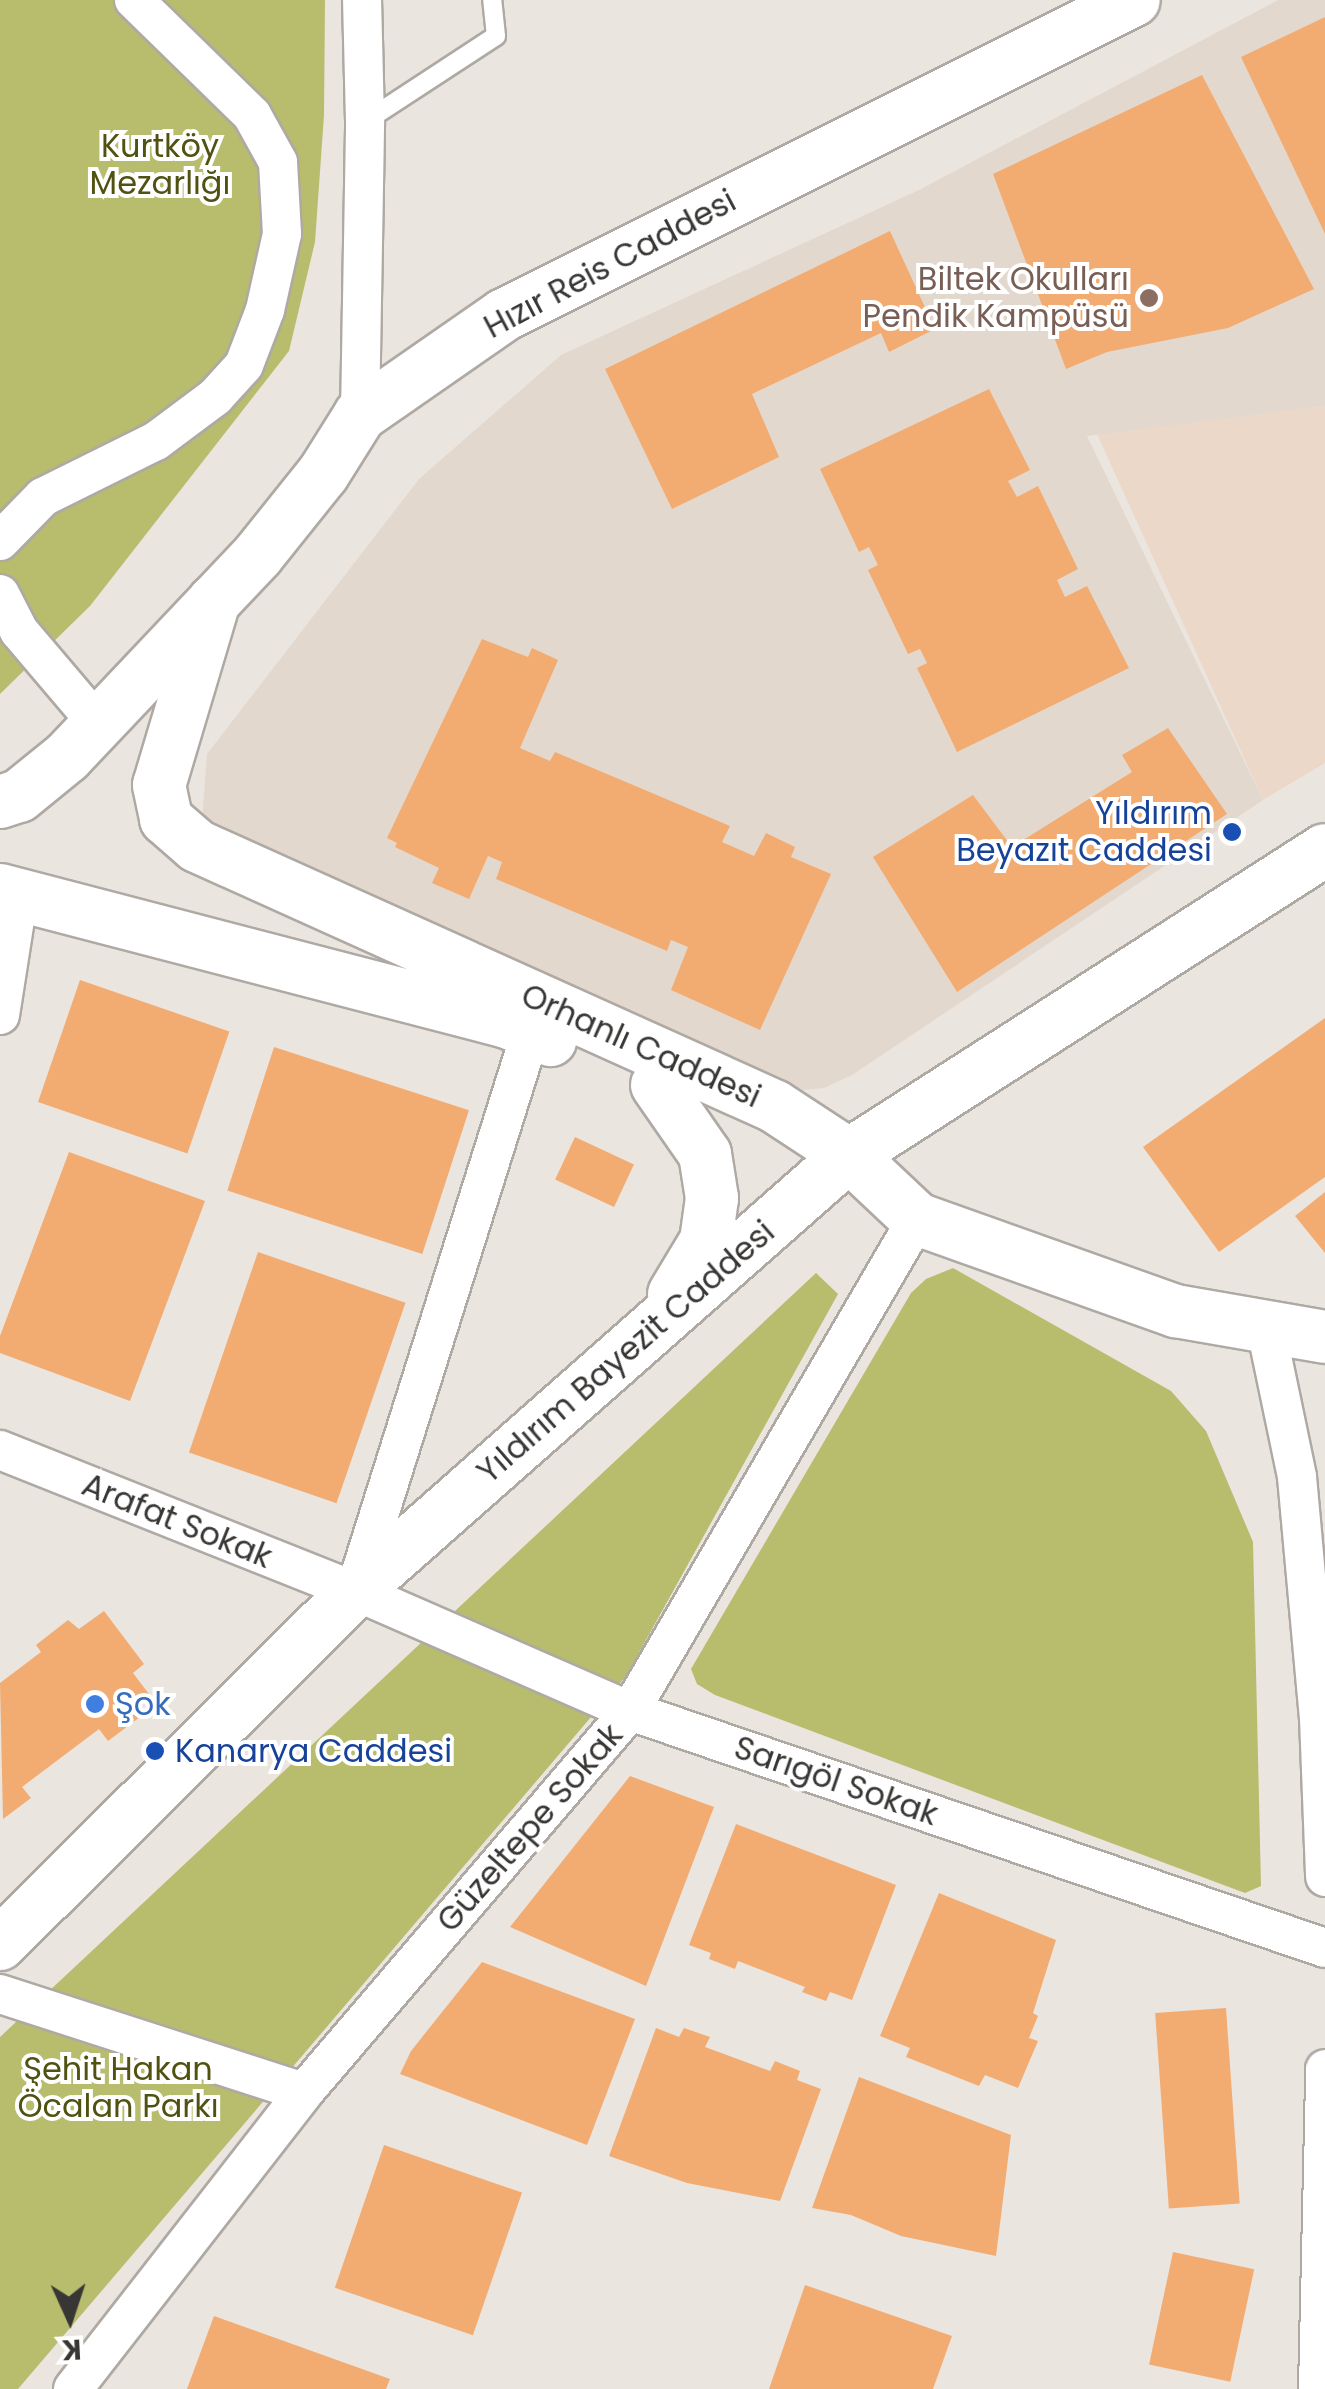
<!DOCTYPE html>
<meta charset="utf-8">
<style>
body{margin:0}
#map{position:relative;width:1325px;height:2389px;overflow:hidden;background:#ebe5e0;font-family:Poppins,sans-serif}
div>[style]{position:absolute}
.industrial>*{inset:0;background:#ecd8c9}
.built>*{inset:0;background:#e3d8cd}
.green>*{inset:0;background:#b8bc6d}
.building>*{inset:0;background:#f2ac72;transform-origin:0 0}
.roads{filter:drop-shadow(2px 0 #afa9a4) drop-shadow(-2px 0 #afa9a4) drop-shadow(0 2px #afa9a4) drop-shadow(0 -2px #afa9a4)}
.lane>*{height:18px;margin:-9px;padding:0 9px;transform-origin:9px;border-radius:9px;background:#fff}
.street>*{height:38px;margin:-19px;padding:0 19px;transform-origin:19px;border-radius:19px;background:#fff}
.secondary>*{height:52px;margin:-26px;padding:0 26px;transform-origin:26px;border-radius:26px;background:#fff}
.dots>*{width:28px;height:28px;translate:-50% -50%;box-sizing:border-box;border:5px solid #fff;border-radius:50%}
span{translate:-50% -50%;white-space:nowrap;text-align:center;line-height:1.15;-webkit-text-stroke:8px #fff;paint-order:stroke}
.park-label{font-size:32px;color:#515211}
.street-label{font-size:32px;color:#383634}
.education-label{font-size:32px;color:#785e54}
.right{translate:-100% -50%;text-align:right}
.transit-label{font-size:32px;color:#164399}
.left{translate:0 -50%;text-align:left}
.shop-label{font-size:32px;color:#366cbe}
.north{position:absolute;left:20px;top:2269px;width:100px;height:100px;-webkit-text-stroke:8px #fff;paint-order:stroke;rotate:177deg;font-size:28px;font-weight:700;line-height:40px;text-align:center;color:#383634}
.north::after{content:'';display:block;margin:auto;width:35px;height:45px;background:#383634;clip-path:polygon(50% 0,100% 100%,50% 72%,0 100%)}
</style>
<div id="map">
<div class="industrial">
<i style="clip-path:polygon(1325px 406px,1325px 763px,1263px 800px,1097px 434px)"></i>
</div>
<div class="built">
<i style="clip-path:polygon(1278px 0,1325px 0,1325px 406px,1087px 436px,1263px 800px,852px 1075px,824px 1088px,803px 1090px,202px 820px,207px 754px,419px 479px,561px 355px,919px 190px)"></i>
</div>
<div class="green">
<i style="clip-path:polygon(0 0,325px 0,324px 115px,315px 242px,289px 351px,90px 606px,0 694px)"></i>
<i style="clip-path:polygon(953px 1268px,1171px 1391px,1206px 1431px,1253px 1542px,1261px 1886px,1245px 1893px,715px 1695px,697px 1684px,691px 1669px,911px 1293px,926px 1279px)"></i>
<i style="clip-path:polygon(816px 1273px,838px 1294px,626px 1676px,18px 2389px,0 2389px,0 2037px)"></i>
</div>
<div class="building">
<i style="clip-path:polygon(1325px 17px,1325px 234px,1241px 57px)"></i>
<i style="clip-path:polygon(1202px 75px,1314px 289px,1228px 328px,1107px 352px,1066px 369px,993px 174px)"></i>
<i style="clip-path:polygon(890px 231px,935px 329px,889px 352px,881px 333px,752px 394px,779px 457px,672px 509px,605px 369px)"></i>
<i style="clip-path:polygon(989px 389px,1030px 470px,1008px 481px,1017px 497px,1038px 486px,1078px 569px,1057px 580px,1065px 597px,1087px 586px,1129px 668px,957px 752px,917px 668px,927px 663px,920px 649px,908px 654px,868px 570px,878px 565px,869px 547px,859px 552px,820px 469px)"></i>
<i style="clip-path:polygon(482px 639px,528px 657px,532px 648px,558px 660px,520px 748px,550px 761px,555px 752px,730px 826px,722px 842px,754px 856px,766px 833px,795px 847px,791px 857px,831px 874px,760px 1030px,671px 990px,688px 947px,671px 940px,667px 951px,496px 879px,502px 862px,488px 856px,469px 899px,432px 883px,439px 868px,395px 847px,397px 843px,387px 838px)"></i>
<i style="clip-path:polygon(1168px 728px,1227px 814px,957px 992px,873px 857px,973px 795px,1012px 847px,1132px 772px,1122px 755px)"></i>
<i style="left:80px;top:980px;width:158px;height:129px;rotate:19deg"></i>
<i style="clip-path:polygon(1325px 1018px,1325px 1177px,1219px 1252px,1143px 1147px)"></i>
<i style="left:274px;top:1047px;width:205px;height:151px;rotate:18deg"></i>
<i style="left:575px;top:1137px;width:65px;height:47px;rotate:25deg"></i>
<i style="clip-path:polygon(69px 1152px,205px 1201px,130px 1401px,0 1353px,0 1336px)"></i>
<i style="clip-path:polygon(1325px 1192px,1325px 1253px,1295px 1216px)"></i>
<i style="left:258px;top:1252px;width:156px;height:212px;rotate:19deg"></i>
<i style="clip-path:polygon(104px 1611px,144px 1664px,133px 1673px,149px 1694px,136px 1704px,144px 1714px,108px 1741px,99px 1729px,22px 1787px,31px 1798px,3px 1819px,0 1683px,41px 1652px,36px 1645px,68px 1620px,79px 1629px)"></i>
<i style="clip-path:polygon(630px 1776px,714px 1807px,646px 1986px,510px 1927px)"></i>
<i style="clip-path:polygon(736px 1824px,896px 1885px,852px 2000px,830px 1992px,826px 2001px,802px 1992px,805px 1987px,738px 1961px,735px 1969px,709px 1959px,711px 1953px,689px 1945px)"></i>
<i style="clip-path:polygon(939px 1893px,1056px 1940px,1033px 2013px,1038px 2016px,1029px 2038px,1038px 2041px,1018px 2088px,985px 2075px,979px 2086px,906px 2057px,910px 2048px,880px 2036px)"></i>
<i style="clip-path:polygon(482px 1962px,635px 2019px,587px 2145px,400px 2074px,411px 2051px)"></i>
<i style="left:1226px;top:2008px;width:196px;height:71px;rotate:86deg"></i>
<i style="clip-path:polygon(656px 2028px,679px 2037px,684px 2028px,710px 2037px,705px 2047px,770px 2071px,775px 2061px,800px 2071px,797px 2080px,821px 2089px,780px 2201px,687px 2183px,609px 2156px)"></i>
<i style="clip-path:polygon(859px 2077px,1011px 2135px,996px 2256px,901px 2236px,851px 2215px,812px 2208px)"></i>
<i style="left:384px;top:2145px;width:146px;height:151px;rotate:19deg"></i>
<i style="left:1173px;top:2252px;width:83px;height:115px;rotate:12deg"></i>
<i style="clip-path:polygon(805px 2285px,952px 2336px,933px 2389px,769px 2389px)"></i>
<i style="clip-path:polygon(214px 2316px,390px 2379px,386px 2389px,187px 2389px)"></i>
</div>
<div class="roads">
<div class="lane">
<i style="left:366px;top:121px;width:155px;rotate:-33.2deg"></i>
<i style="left:496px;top:36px;width:36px;rotate:-96deg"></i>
</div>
<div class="street">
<i style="left:360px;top:415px;width:294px;rotate:-89deg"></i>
<i style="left:365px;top:121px;width:121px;rotate:-91.4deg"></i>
<i style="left:0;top:541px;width:62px;rotate:-45.7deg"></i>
<i style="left:43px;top:497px;width:126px;rotate:-26.4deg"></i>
<i style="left:156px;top:441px;width:74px;rotate:-36.7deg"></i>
<i style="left:215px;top:397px;width:43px;rotate:-47.8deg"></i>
<i style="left:244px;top:365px;width:59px;rotate:-69.1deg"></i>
<i style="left:265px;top:310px;width:78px;rotate:-77.4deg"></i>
<i style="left:282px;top:234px;width:72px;rotate:-93.2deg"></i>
<i style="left:278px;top:162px;width:54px;rotate:-119deg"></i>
<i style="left:252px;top:115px;width:165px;rotate:-135.7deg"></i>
<i style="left:0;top:594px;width:42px;rotate:62.8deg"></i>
<i style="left:19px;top:631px;width:122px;rotate:49.7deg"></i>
<i style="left:0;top:1015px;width:123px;rotate:-81.1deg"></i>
<i style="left:1266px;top:1328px;width:152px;rotate:78.2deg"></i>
<i style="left:1297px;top:1477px;width:242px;rotate:84.8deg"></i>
<i style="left:1319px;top:1718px;width:159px;rotate:87.8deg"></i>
<i style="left:0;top:1450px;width:382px;rotate:21.7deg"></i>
<i style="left:355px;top:1591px;width:300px;rotate:23.6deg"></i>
<i style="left:630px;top:1711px;width:734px;rotate:18.83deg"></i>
<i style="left:356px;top:1588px;width:583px;rotate:-72.53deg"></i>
<i style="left:0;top:1994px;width:319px;rotate:17.9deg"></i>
<i style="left:73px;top:2389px;width:376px;rotate:-52.1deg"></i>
<i style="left:304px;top:2092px;width:501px;rotate:-49.45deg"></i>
<i style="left:630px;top:1711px;width:570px;rotate:-59.74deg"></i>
<i style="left:1318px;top:2389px;width:320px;rotate:-88.7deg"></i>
</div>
<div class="secondary">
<i style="left:214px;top:601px;width:192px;rotate:106.6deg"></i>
<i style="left:159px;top:785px;width:35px;rotate:78deg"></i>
<i style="left:166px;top:819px;width:41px;rotate:41.1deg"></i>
<i style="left:197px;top:846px;width:633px;rotate:24.26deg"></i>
<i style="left:774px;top:1106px;width:90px;rotate:33.2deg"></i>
<i style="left:849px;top:1155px;width:93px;rotate:43.3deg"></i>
<i style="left:917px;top:1219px;width:275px;rotate:19.6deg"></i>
<i style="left:1176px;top:1311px;width:151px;rotate:9.9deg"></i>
<i style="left:0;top:802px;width:20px;rotate:-18deg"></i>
<i style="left:19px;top:796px;width:62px;rotate:-39.1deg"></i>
<i style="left:67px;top:757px;width:278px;rotate:-46.6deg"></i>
<i style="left:258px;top:555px;width:104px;rotate:-51.3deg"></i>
<i style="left:323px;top:474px;width:70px;rotate:-57.9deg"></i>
<i style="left:360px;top:415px;width:175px;rotate:-34.8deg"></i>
<i style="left:504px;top:315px;width:704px;rotate:-26.57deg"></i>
<i style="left:0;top:890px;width:524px;rotate:14.59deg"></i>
<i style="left:507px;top:1022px;width:47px;rotate:22.7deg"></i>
<i style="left:657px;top:1085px;width:84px;rotate:55.2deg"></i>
<i style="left:705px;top:1154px;width:45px;rotate:81deg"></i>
<i style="left:712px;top:1198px;width:43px;rotate:97.9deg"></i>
<i style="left:706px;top:1241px;width:62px;rotate:121.1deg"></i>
<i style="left:0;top:1944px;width:501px;rotate:-44.84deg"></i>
<i style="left:355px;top:1591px;width:659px;rotate:-41.43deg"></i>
<i style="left:849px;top:1155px;width:565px;rotate:-32.65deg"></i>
</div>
</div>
<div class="dots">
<i style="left:1149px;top:298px;background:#8d6e63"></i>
<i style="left:1232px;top:832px;background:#1a4fb4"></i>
<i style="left:95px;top:1704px;background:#3f7fe0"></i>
<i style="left:155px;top:1751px;background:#1a4fb4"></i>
</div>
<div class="park-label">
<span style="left:160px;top:165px">Kurtköy<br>Mezarlığı</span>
<span style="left:118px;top:2088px">Şehit Hakan<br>Öcalan Parkı</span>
</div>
<div class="street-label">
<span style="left:610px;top:264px;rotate:-28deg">Hızır Reis Caddesi</span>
<span style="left:641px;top:1046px;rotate:24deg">Orhanlı Caddesi</span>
<span style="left:626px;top:1352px;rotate:-41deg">Yıldırım Bayezit Caddesi</span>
<span style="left:177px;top:1521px;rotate:22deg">Arafat Sokak</span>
<span style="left:836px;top:1781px;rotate:19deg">Sarıgöl Sokak</span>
<span style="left:530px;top:1828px;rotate:-49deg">Güzeltepe Sokak</span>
</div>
<div class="education-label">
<span class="right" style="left:1129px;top:298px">Biltek Okulları<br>Pendik Kampüsü</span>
</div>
<div class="transit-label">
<span class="right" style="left:1212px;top:832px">Yıldırım<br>Beyazıt Caddesi</span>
<span class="left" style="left:175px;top:1751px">Kanarya Caddesi</span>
</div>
<div class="shop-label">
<span class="left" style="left:115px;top:1704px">Şok</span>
</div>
<div class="north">K</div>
</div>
